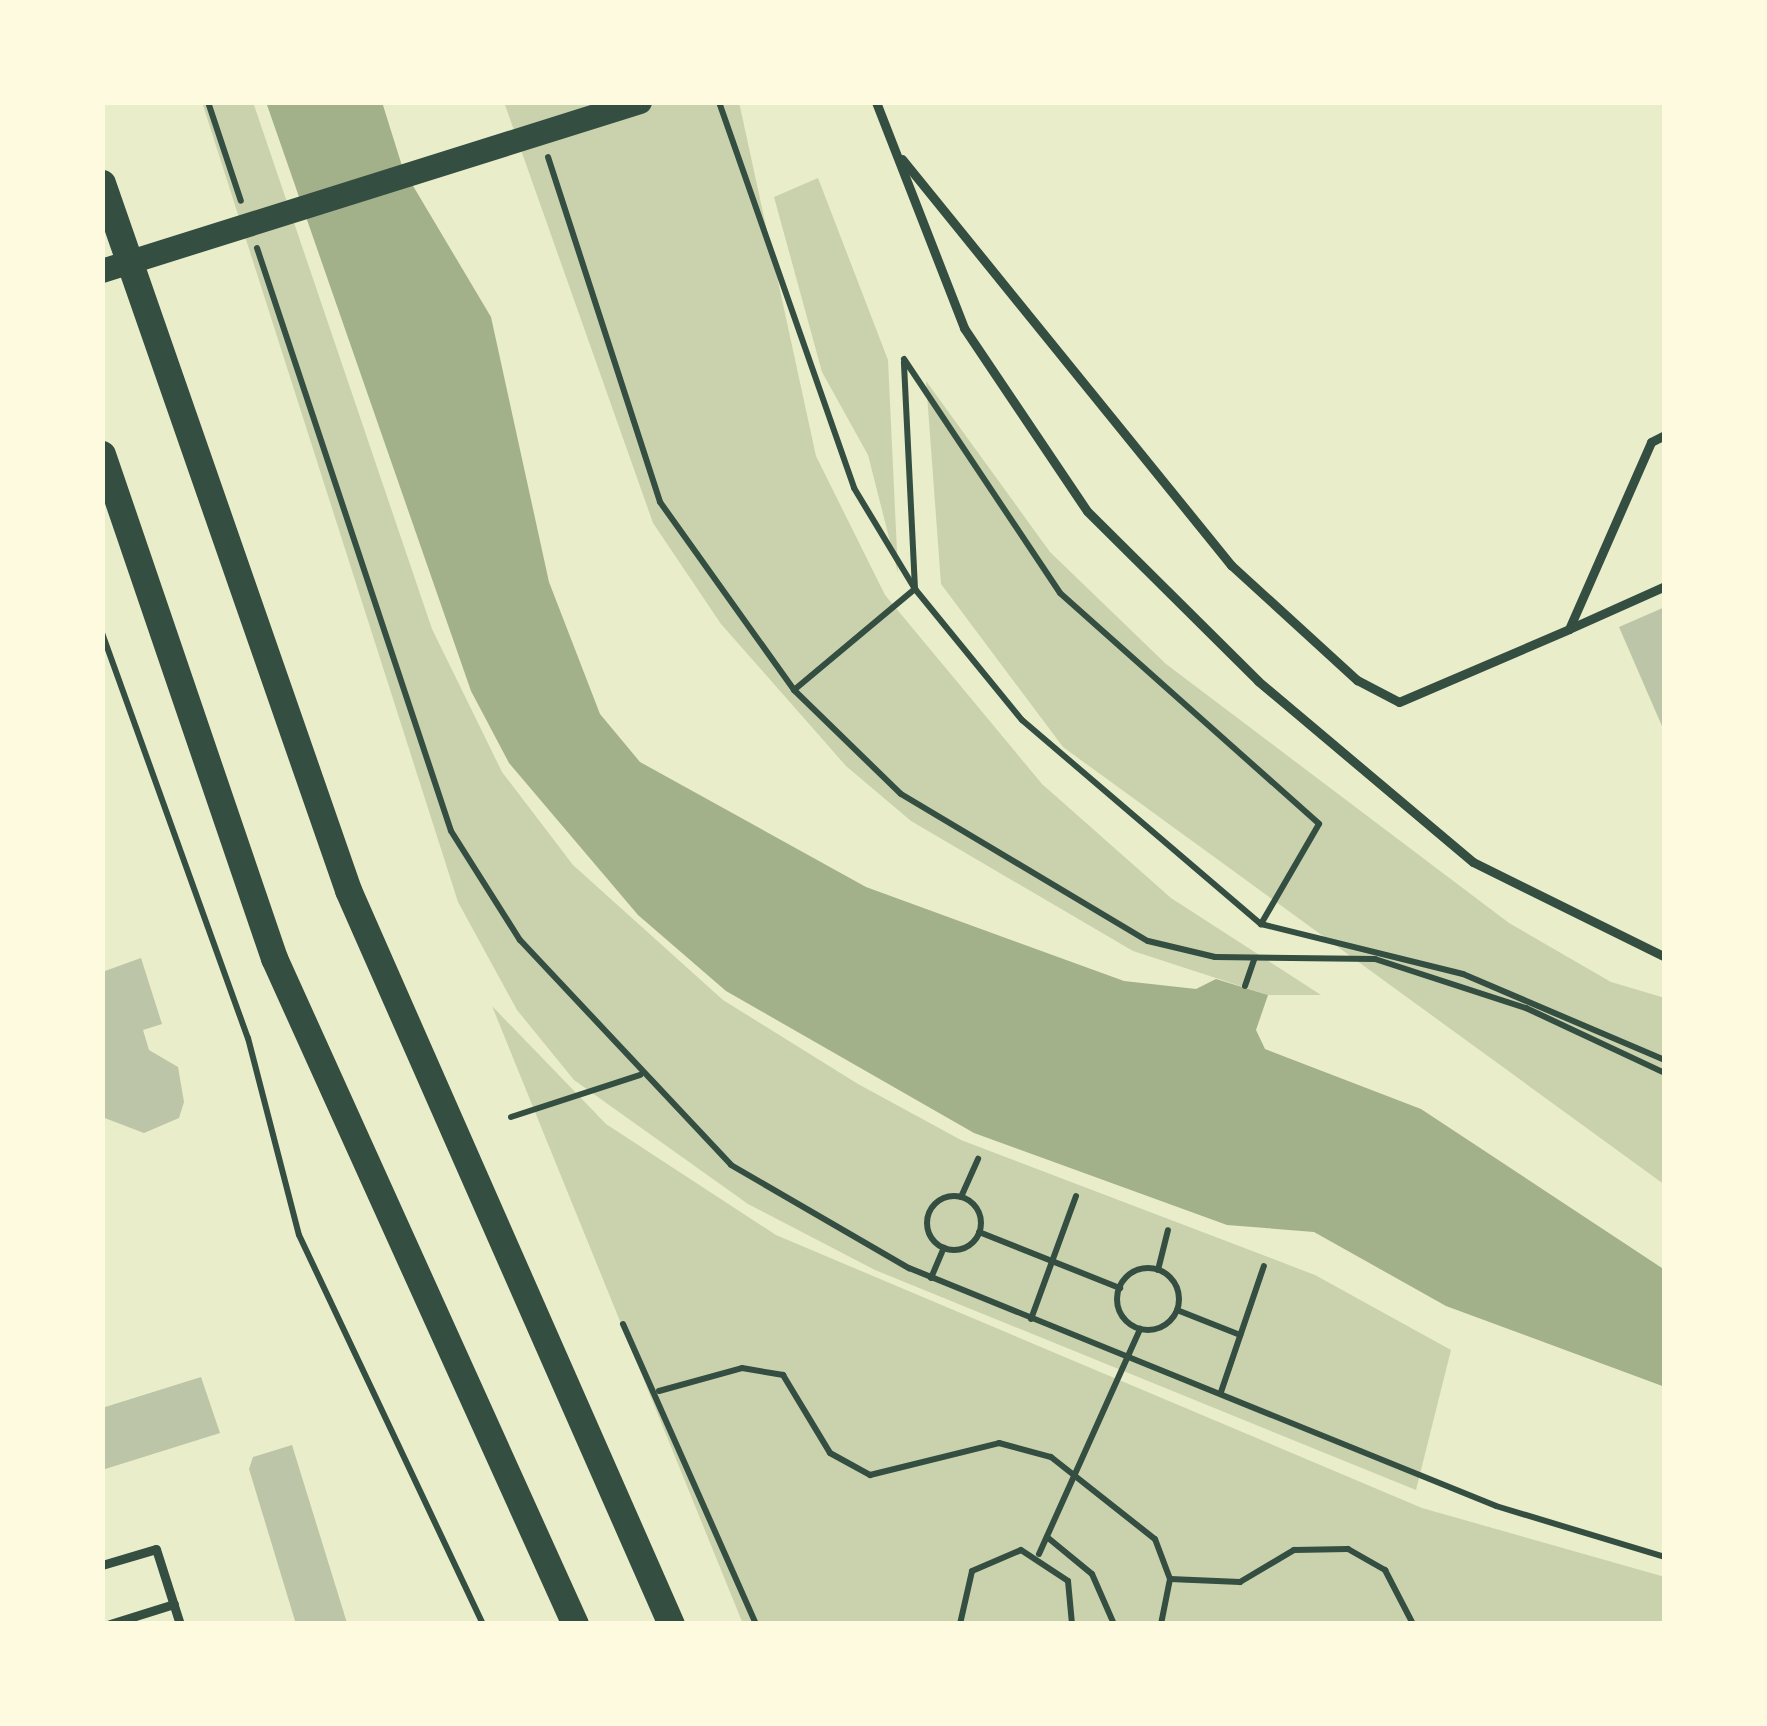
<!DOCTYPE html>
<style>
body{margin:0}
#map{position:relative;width:1767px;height:1726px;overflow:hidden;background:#e9edc9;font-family:"DejaVu Sans",sans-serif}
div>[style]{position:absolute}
.green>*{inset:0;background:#cad2ad}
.water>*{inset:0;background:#a3b18a}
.building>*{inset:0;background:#bcc5a7}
.path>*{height:6px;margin:-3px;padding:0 3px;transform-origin:3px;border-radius:3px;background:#344e41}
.path>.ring{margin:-3px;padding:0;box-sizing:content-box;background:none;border:6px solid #344e41;border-radius:50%}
.service>*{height:9px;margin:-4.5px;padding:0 4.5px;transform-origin:4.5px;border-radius:4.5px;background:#344e41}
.secondary>*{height:24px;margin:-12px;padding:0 12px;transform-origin:12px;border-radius:12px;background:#344e41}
.primary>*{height:27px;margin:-13.5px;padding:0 13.5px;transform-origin:13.5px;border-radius:13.5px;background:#344e41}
span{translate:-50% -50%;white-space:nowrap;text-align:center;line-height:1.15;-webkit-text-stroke:12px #fefae0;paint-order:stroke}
.frame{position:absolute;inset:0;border:105px solid #fefae0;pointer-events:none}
</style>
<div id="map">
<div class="green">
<i style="clip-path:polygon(202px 102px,253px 102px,432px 629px,502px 772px,573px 865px,723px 1000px,858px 1084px,961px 1140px,1315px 1275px,1451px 1350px,1416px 1490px,875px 1270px,748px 1204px,574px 1080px,517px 1010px,458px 902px)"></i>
<i style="clip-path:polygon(504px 102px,739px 102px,816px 456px,885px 595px,1042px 784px,1171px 898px,1321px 995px,1268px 995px,1133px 951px,911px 821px,846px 766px,721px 624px,653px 523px)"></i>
<i style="clip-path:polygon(818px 178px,888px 360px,898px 573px,868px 455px,822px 372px,774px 197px)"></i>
<i style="clip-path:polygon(926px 381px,1050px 552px,1166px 664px,1509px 923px,1611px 982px,1665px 998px,1665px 1185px,1063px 747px,941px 584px)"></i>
<i style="clip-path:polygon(492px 1006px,606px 1124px,776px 1235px,1422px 1508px,1665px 1577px,1665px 1624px,743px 1624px)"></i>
</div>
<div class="water">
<i style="clip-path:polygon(266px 102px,382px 102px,403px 169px,491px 317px,549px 582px,600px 714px,640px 762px,866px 887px,1124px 981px,1196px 989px,1216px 979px,1268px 995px,1256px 1030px,1265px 1049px,1421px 1109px,1665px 1270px,1665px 1387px,1446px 1306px,1314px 1232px,1227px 1225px,974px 1133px,726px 991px,638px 915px,509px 763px,471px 691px)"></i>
</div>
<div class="building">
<i style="clip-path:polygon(1665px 607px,1665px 733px,1619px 627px)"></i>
<i style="clip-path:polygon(141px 958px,162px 1024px,143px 1030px,149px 1050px,178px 1067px,184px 1102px,179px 1118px,144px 1133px,102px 1117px,105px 971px)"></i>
<i style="clip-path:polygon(201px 1377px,220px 1433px,102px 1470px,102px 1408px)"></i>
<i style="clip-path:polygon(292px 1445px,347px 1623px,342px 1624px,296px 1624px,249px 1469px,253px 1457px)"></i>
</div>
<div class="path">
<i style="left:208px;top:102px;width:104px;rotate:71.6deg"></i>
<i style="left:719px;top:102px;width:409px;rotate:70.7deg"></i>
<i style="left:854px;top:488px;width:118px;rotate:58.9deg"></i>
<i style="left:915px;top:589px;width:169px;rotate:50.8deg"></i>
<i style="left:1022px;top:720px;width:314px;rotate:40.5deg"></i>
<i style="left:1261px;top:924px;width:208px;rotate:13.9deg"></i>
<i style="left:1463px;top:974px;width:220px;rotate:23.1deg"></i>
<i style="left:548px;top:157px;width:363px;rotate:72deg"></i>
<i style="left:660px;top:502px;width:231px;rotate:54.5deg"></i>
<i style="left:794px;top:690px;width:149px;rotate:44.2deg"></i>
<i style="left:901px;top:794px;width:287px;rotate:30.8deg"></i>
<i style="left:1148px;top:941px;width:69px;rotate:13.4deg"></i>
<i style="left:1215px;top:957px;width:160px;rotate:0.7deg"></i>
<i style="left:1375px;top:959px;width:159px;rotate:18deg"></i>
<i style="left:1526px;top:1008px;width:153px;rotate:25.1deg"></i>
<i style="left:257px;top:248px;width:614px;rotate:71.59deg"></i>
<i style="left:451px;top:831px;width:129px;rotate:57.7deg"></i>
<i style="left:520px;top:940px;width:308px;rotate:46.8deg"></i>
<i style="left:731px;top:1165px;width:206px;rotate:30.1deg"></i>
<i style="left:909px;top:1268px;width:633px;rotate:22.07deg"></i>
<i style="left:1496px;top:1506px;width:177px;rotate:16.8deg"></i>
<i style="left:904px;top:359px;width:281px;rotate:56.3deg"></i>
<i style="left:1060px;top:593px;width:347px;rotate:41.7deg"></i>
<i style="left:1319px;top:824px;width:116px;rotate:120.1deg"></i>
<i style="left:102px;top:633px;width:431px;rotate:70.2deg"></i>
<i style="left:248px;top:1038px;width:203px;rotate:75.5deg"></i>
<i style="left:299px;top:1235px;width:430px;rotate:64.7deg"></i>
<i style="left:794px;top:690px;width:158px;rotate:-39.9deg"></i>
<i style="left:915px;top:589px;width:227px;rotate:-92.8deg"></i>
<i style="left:1245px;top:986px;width:28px;rotate:-71deg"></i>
<i style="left:511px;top:1117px;width:136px;rotate:-18deg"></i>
<i class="ring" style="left:927px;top:1196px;width:48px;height:48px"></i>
<i style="left:961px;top:1197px;width:42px;rotate:-65.9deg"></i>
<i style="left:979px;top:1232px;width:152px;rotate:21.7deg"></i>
<i class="ring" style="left:1117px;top:1268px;width:56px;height:56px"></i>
<i style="left:1158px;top:1270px;width:41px;rotate:-76deg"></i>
<i style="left:931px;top:1278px;width:33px;rotate:-67deg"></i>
<i style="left:1177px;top:1310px;width:68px;rotate:21.6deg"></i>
<i style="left:1031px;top:1319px;width:131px;rotate:-69.9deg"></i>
<i style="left:623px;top:1324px;width:328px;rotate:66.1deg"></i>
<i style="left:659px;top:1391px;width:86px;rotate:-15.5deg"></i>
<i style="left:742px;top:1368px;width:42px;rotate:9.7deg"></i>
<i style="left:783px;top:1375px;width:91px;rotate:58.9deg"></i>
<i style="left:830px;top:1453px;width:46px;rotate:28.8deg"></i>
<i style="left:870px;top:1475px;width:133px;rotate:-13.9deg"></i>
<i style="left:999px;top:1443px;width:54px;rotate:15.1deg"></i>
<i style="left:1051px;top:1457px;width:132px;rotate:38.3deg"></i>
<i style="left:1155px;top:1539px;width:43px;rotate:69.4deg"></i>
<i style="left:1170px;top:1579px;width:46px;rotate:101.3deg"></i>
<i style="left:1221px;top:1392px;width:133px;rotate:-71.2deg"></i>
<i style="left:1047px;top:1537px;width:58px;rotate:39.4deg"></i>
<i style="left:1092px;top:1574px;width:55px;rotate:66.3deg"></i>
<i style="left:1039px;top:1554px;width:247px;rotate:-65.8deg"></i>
<i style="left:1170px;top:1579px;width:70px;rotate:2.5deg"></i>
<i style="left:1240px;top:1582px;width:63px;rotate:-30.7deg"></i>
<i style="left:1294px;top:1550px;width:54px;rotate:-1.1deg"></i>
<i style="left:1348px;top:1549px;width:43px;rotate:29.6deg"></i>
<i style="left:1385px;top:1570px;width:61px;rotate:62.6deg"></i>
<i style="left:960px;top:1624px;width:54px;rotate:-77.2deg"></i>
<i style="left:972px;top:1571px;width:53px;rotate:-23.2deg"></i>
<i style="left:1021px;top:1550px;width:56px;rotate:33.4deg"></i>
<i style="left:1068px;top:1581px;width:43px;rotate:84.7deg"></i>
</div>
<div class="service">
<i style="left:876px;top:102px;width:243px;rotate:68.7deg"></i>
<i style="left:964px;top:328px;width:220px;rotate:56.1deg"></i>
<i style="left:1087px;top:511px;width:241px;rotate:44.8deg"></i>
<i style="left:1258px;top:681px;width:281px;rotate:40.1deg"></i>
<i style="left:1473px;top:862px;width:214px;rotate:26.3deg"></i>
<i style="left:902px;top:159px;width:523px;rotate:50.98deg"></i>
<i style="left:1231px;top:565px;width:171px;rotate:42.4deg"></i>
<i style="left:1357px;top:680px;width:47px;rotate:27.6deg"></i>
<i style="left:1399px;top:702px;width:185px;rotate:-23.2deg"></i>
<i style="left:1569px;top:629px;width:204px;rotate:-66.3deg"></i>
<i style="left:1651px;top:442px;width:16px;rotate:-27deg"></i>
<i style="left:1569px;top:629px;width:105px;rotate:-24.1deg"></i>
<i style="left:102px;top:1565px;width:56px;rotate:-16.5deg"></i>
<i style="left:156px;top:1549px;width:79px;rotate:72.3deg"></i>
<i style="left:110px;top:1624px;width:67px;rotate:-17.4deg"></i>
</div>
<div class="secondary">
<i style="left:102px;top:271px;width:564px;rotate:-17.44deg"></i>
</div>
<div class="primary">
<i style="left:102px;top:183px;width:749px;rotate:70.81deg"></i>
<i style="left:348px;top:890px;width:802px;rotate:66.25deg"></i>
<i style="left:102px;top:454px;width:533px;rotate:71.16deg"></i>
<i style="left:274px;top:958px;width:731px;rotate:65.68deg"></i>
</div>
<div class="frame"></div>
</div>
